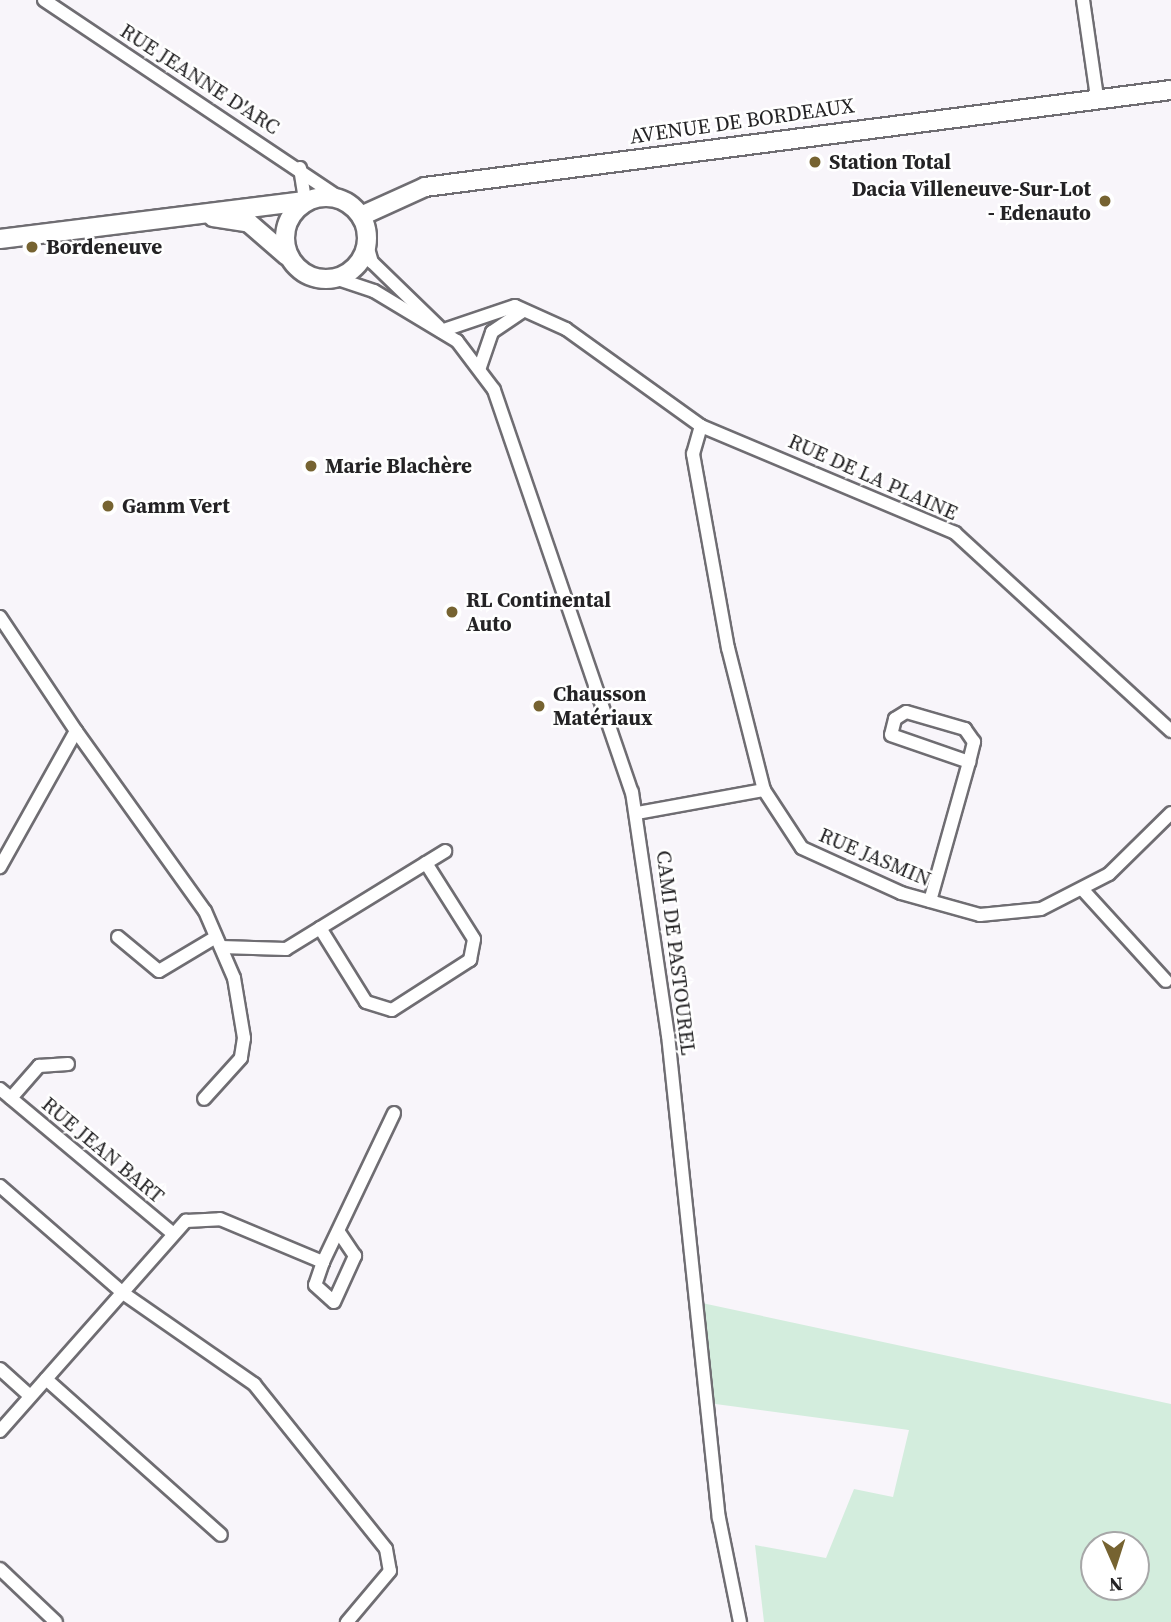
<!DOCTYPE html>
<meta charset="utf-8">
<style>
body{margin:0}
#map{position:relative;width:1171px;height:1622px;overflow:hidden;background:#f8f5fa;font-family:"Source Serif 4",serif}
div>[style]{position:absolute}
.green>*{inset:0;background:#d3eddd}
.roads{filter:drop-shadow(2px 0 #6f6d72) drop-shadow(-2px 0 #6f6d72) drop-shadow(0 2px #6f6d72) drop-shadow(0 -2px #6f6d72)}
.minor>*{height:12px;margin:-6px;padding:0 6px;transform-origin:6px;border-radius:6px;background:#fff}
.secondary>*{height:18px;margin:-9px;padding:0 9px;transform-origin:9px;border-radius:9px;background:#fff}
.secondary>.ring{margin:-9px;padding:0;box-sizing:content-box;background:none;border:18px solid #fff;border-radius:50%}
.dots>*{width:19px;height:19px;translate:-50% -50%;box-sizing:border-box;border:4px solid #fff;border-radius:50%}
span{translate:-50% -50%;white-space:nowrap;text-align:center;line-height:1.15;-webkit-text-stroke:5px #fff;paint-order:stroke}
.street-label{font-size:21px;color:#242325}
.poi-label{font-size:21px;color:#242325;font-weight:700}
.left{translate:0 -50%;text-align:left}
.right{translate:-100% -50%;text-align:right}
.north{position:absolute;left:1080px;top:1531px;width:70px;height:70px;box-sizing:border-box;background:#fff;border:2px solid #a7a7a8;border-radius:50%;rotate:177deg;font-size:19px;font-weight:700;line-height:28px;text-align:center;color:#242325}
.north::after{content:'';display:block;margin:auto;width:24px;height:32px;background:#766331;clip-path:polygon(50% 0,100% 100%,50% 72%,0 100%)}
</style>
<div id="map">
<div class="green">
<i style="clip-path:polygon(evenodd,702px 1303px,1171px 1404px,1171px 1622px,764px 1622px,755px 1545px,826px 1558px,854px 1489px,893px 1497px,909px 1430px,708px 1403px,702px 1303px,1094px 1545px,1136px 1545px,1136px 1587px,1094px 1587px,1094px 1545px)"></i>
</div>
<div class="roads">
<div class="minor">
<i style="left:44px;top:0;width:358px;rotate:33.8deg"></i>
<i style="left:1083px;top:0;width:98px;rotate:81.8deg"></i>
<i style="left:300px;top:168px;width:33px;rotate:81deg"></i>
<i style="left:367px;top:245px;width:18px;rotate:74deg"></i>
<i style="left:372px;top:262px;width:93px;rotate:44.1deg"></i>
<i style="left:335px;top:278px;width:41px;rotate:18.4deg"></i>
<i style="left:374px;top:291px;width:97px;rotate:31.1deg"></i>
<i style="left:457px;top:341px;width:61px;rotate:52.9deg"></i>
<i style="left:494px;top:390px;width:425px;rotate:71.1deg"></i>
<i style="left:632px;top:792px;width:246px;rotate:81.6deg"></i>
<i style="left:668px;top:1035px;width:486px;rotate:84deg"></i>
<i style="left:719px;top:1518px;width:106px;rotate:78.6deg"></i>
<i style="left:441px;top:331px;width:78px;rotate:-18.7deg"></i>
<i style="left:515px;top:306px;width:56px;rotate:24.3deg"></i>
<i style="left:566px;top:329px;width:166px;rotate:35.7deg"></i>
<i style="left:701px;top:426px;width:276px;rotate:22.8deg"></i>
<i style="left:955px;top:533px;width:293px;rotate:42.5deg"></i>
<i style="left:480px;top:367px;width:37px;rotate:-71deg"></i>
<i style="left:492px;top:332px;width:37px;rotate:-34deg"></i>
<i style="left:701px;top:426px;width:29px;rotate:106deg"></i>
<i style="left:693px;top:454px;width:197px;rotate:79.8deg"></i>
<i style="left:728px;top:648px;width:146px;rotate:75.8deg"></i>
<i style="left:764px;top:790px;width:69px;rotate:56.8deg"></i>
<i style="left:802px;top:848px;width:109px;rotate:24.4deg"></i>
<i style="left:901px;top:893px;width:82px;rotate:15.6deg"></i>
<i style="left:980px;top:915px;width:61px;rotate:-5.6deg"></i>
<i style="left:1041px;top:909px;width:76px;rotate:-27.2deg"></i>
<i style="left:1109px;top:874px;width:87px;rotate:-44.5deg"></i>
<i style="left:0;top:617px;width:137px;rotate:56.3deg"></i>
<i style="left:76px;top:731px;width:156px;rotate:119.2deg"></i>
<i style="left:76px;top:731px;width:221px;rotate:54.4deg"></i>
<i style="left:205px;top:911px;width:73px;rotate:66.6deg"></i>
<i style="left:234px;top:978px;width:61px;rotate:80.5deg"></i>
<i style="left:244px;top:1038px;width:20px;rotate:99deg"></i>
<i style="left:241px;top:1058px;width:55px;rotate:132.1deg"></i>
<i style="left:637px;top:813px;width:129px;rotate:-10.3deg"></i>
<i style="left:1083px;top:890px;width:123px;rotate:47.6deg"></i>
<i style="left:930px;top:901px;width:144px;rotate:-74.3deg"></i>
<i style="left:969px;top:762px;width:21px;rotate:-76deg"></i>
<i style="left:974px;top:742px;width:16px;rotate:-125deg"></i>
<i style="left:965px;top:729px;width:61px;rotate:-163.9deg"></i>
<i style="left:906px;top:712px;width:13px;rotate:148deg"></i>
<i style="left:895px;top:719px;width:16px;rotate:104deg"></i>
<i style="left:891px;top:735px;width:83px;rotate:19.1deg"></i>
<i style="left:320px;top:928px;width:87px;rotate:58.1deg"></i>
<i style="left:366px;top:1002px;width:27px;rotate:17deg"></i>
<i style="left:392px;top:1010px;width:93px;rotate:-32.7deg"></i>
<i style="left:470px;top:960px;width:21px;rotate:-79deg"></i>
<i style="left:474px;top:939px;width:90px;rotate:-122.3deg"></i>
<i style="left:118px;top:937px;width:53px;rotate:39.7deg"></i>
<i style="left:159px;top:971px;width:66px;rotate:-30.8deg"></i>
<i style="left:221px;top:947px;width:65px;rotate:1.8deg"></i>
<i style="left:286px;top:949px;width:187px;rotate:-31.6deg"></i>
<i style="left:0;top:1089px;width:222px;rotate:39.9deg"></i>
<i style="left:11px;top:1098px;width:43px;rotate:-48.8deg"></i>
<i style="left:39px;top:1066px;width:29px;rotate:-4deg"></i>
<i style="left:0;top:1186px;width:163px;rotate:41deg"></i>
<i style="left:123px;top:1293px;width:160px;rotate:34.8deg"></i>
<i style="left:254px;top:1384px;width:211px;rotate:51.3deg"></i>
<i style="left:386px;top:1549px;width:22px;rotate:80deg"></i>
<i style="left:390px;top:1571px;width:67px;rotate:130.1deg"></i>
<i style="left:323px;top:1262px;width:24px;rotate:109deg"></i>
<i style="left:315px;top:1285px;width:25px;rotate:42deg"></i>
<i style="left:334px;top:1302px;width:51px;rotate:-65.5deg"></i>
<i style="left:355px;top:1256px;width:30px;rotate:-124deg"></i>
<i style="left:0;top:1369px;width:40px;rotate:42deg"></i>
<i style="left:46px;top:1379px;width:234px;rotate:41.7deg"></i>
<i style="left:0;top:1431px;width:281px;rotate:-48.5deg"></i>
<i style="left:186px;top:1221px;width:34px;rotate:-3deg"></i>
<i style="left:220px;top:1219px;width:112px;rotate:22.7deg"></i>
<i style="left:323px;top:1262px;width:165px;rotate:-64.5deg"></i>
<i style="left:0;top:1569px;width:77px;rotate:43.4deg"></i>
</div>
<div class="secondary">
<i class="ring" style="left:285px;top:197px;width:64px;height:64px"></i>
<i style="left:361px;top:216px;width:70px;rotate:-24.4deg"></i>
<i style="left:425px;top:187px;width:752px;rotate:-7.41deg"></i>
<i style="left:213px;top:217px;width:36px;rotate:9deg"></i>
<i style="left:249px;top:223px;width:50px;rotate:41deg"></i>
<i style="left:0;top:239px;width:307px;rotate:-7.1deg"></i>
</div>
</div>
<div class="dots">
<i style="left:815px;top:162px;background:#766331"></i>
<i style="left:1105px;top:201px;background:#766331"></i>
<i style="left:32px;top:247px;background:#766331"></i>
<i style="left:311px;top:466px;background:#766331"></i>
<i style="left:108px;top:506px;background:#766331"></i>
<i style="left:452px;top:612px;background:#766331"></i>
<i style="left:539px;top:706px;background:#766331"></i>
</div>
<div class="street-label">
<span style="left:200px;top:79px;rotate:33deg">RUE JEANNE D'ARC</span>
<span style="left:742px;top:121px;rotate:-8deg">AVENUE DE BORDEAUX</span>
<span style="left:873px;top:477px;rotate:24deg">RUE DE LA PLAINE</span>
<span style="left:875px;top:857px;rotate:23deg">RUE JASMIN</span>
<span style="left:676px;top:953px;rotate:83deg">CAMI DE PASTOUREL</span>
<span style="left:103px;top:1150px;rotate:40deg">RUE JEAN BART</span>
</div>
<div class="poi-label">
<span class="left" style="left:829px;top:162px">Station Total</span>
<span class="right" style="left:1091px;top:201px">Dacia Villeneuve-Sur-Lot<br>- Edenauto</span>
<span class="left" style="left:46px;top:247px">Bordeneuve</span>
<span class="left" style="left:325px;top:466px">Marie Blachère</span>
<span class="left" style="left:122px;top:506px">Gamm Vert</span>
<span class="left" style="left:466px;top:612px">RL Continental<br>Auto</span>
<span class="left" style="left:553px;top:706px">Chausson<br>Matériaux</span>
</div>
<div class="north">N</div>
</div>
